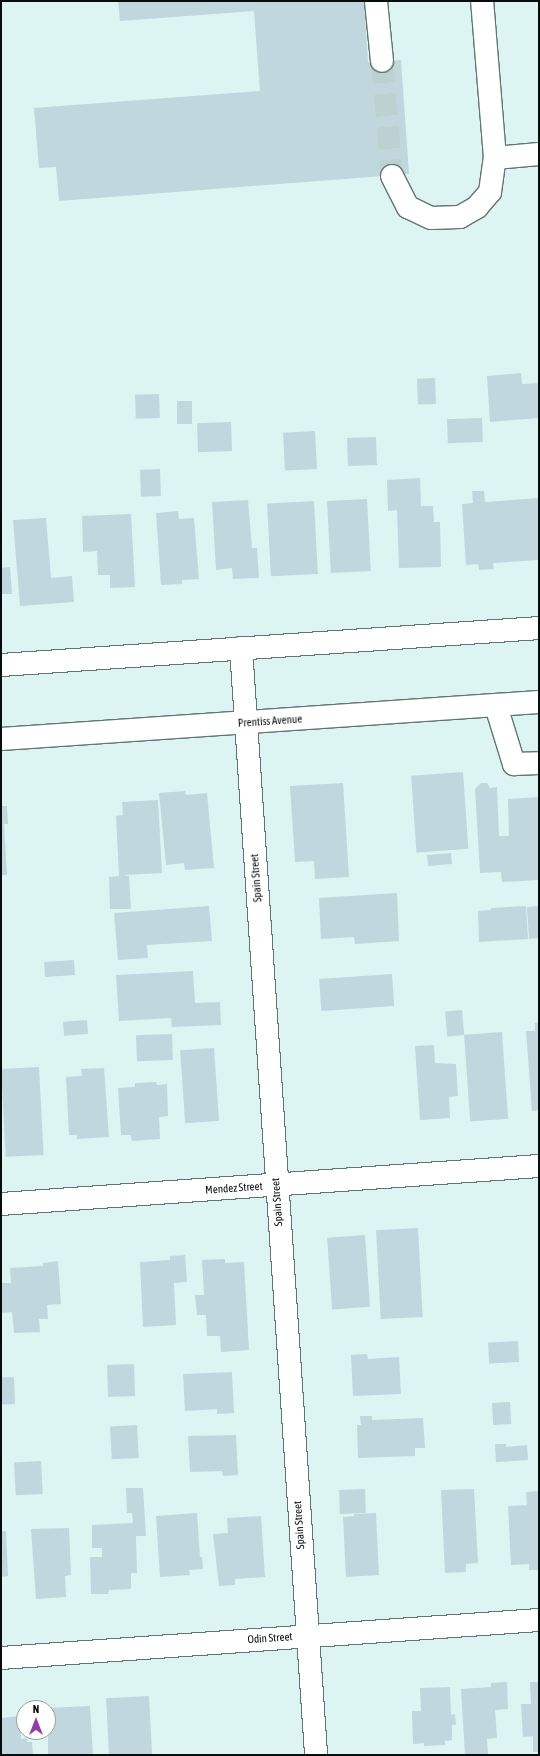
<!DOCTYPE html>
<style>
body{margin:0}
#map{position:relative;width:540px;height:1756px;overflow:hidden;background:#dcf5f2;font-family:"Asap Condensed",sans-serif}
div>[style]{position:absolute}
.building>*{inset:0;background:#c0d7dd;transform-origin:0 0}
.minor-tunnel>*{height:22px;margin-top:-11px;transform-origin:0;background:repeating-linear-gradient(90deg,#bcd2d0 0 22px,transparent 0 33px)}
.roads{filter:drop-shadow(1px 0 #607673) drop-shadow(-1px 0 #607673) drop-shadow(0 1px #607673) drop-shadow(0 -1px #607673)}
.minor>*{height:22px;margin:-11px;padding:0 11px;transform-origin:11px;border-radius:11px;background:#fff}
span{translate:-50% -50%;white-space:nowrap;text-align:center;line-height:1.15;-webkit-text-stroke:3px #fff;paint-order:stroke}
.street-label{font-size:11px;color:#060e0d}
.frame{position:absolute;inset:0;border:2px solid #060e0d;pointer-events:none}
.north{position:absolute;left:16px;top:1700px;width:40px;height:40px;box-sizing:border-box;background:#fff;border:1px solid #9b9f9e;border-radius:50%;rotate:0deg;font-size:11px;font-weight:700;line-height:16px;text-align:center;color:#060e0d}
.north::after{content:'';display:block;margin:auto;width:14px;height:18px;background:#903ca9;clip-path:polygon(50% 0,100% 100%,50% 72%,0 100%)}
</style>
<div id="map">
<div class="building">
<i style="clip-path:polygon(118px 1px,364px 1px,368px 62px,401px 60px,409px 174px,59px 201px,56px 167px,39px 168px,34px 108px,260px 91px,254px 11px,120px 21px)"></i>
<i style="clip-path:polygon(521px 373px,522px 384px,539px 383px,539px 418px,490px 422px,487px 376px)"></i>
<i style="left:435px;top:378px;width:26px;height:18px;rotate:88deg"></i>
<i style="left:159px;top:394px;width:24px;height:24px;rotate:88deg"></i>
<i style="left:177px;top:401px;width:15px;height:23px"></i>
<i style="left:482px;top:418px;width:24px;height:35px;rotate:88deg"></i>
<i style="left:231px;top:422px;width:29px;height:34px;rotate:88deg"></i>
<i style="left:315px;top:431px;width:38px;height:32px;rotate:87deg"></i>
<i style="left:376px;top:437px;width:28px;height:29px;rotate:88deg"></i>
<i style="left:160px;top:469px;width:27px;height:20px;rotate:88deg"></i>
<i style="clip-path:polygon(420px 478px,421px 506px,433px 506px,434px 522px,440px 522px,441px 567px,399px 568px,397px 510px,388px 511px,387px 480px)"></i>
<i style="clip-path:polygon(472px 491px,484px 491px,485px 502px,539px 498px,539px 560px,493px 563px,494px 569px,479px 570px,478px 564px,466px 565px,462px 504px,473px 503px)"></i>
<i style="left:367px;top:499px;width:72px;height:40px;rotate:87deg"></i>
<i style="clip-path:polygon(248px 500px,252px 548px,257px 548px,259px 578px,233px 579px,232px 568px,216px 570px,212px 502px)"></i>
<i style="left:314px;top:501px;width:73px;height:47px;rotate:87deg"></i>
<i style="clip-path:polygon(178px 511px,179px 519px,194px 518px,199px 579px,182px 580px,182px 584px,161px 585px,156px 513px)"></i>
<i style="clip-path:polygon(131px 514px,135px 587px,110px 588px,110px 575px,98px 575px,97px 551px,83px 552px,82px 516px)"></i>
<i style="clip-path:polygon(46px 518px,51px 578px,72px 576px,74px 602px,20px 606px,13px 520px)"></i>
<i style="clip-path:polygon(10px 567px,12px 594px,1px 594px,1px 568px)"></i>
<i style="left:463px;top:772px;width:77px;height:52px;rotate:86deg"></i>
<i style="clip-path:polygon(343px 783px,349px 877px,315px 879px,314px 861px,295px 862px,290px 786px)"></i>
<i style="clip-path:polygon(481px 783px,487px 783px,490px 788px,497px 787px,499px 836px,509px 836px,508px 799px,539px 797px,539px 880px,502px 882px,501px 872px,480px 873px,475px 789px)"></i>
<i style="clip-path:polygon(185px 791px,186px 795px,207px 793px,214px 868px,185px 870px,184px 863px,166px 865px,159px 793px)"></i>
<i style="clip-path:polygon(158px 800px,162px 873px,124px 875px,129px 876px,131px 909px,110px 909px,109px 877px,119px 876px,116px 816px,123px 815px,122px 802px)"></i>
<i style="clip-path:polygon(1px 806px,7px 806px,8px 824px,4px 824px,7px 875px,1px 875px)"></i>
<i style="left:451px;top:853px;width:11px;height:24px;rotate:85deg"></i>
<i style="clip-path:polygon(397px 893px,399px 941px,355px 944px,354px 937px,321px 939px,319px 898px)"></i>
<i style="clip-path:polygon(209px 906px,212px 941px,147px 945px,148px 958px,118px 960px,114px 913px)"></i>
<i style="clip-path:polygon(526px 906px,528px 939px,479px 942px,478px 911px,491px 910px,491px 908px)"></i>
<i style="clip-path:polygon(539px 906px,539px 938px,529px 939px,527px 907px)"></i>
<i style="left:74px;top:960px;width:15px;height:30px;rotate:86deg"></i>
<i style="clip-path:polygon(193px 971px,195px 1003px,220px 1002px,221px 1025px,172px 1027px,171px 1018px,119px 1021px,116px 975px)"></i>
<i style="left:392px;top:974px;width:32px;height:73px;rotate:86deg"></i>
<i style="left:462px;top:1010px;width:25px;height:17px;rotate:85deg"></i>
<i style="left:87px;top:1020px;width:14px;height:24px;rotate:86deg"></i>
<i style="clip-path:polygon(535px 1023px,539px 1023px,539px 1110px,532px 1111px,526px 1031px,535px 1031px)"></i>
<i style="left:502px;top:1032px;width:87px;height:38px;rotate:86deg"></i>
<i style="left:172px;top:1034px;width:26px;height:36px;rotate:88deg"></i>
<i style="clip-path:polygon(434px 1045px,435px 1063px,456px 1064px,458px 1096px,449px 1097px,450px 1118px,420px 1120px,415px 1046px)"></i>
<i style="left:214px;top:1048px;width:73px;height:34px;rotate:86deg"></i>
<i style="left:39px;top:1067px;width:88px;height:38px;rotate:87deg"></i>
<i style="clip-path:polygon(104px 1068px,109px 1137px,77px 1139px,77px 1135px,69px 1135px,66px 1077px,82px 1076px,81px 1069px)"></i>
<i style="clip-path:polygon(156px 1082px,157px 1085px,167px 1084px,168px 1116px,159px 1117px,160px 1139px,132px 1141px,131px 1135px,121px 1135px,118px 1088px,135px 1087px,135px 1083px)"></i>
<i style="left:418px;top:1228px;width:89px;height:42px;rotate:87deg"></i>
<i style="left:365px;top:1235px;width:72px;height:38px;rotate:86deg"></i>
<i style="clip-path:polygon(185px 1255px,187px 1282px,174px 1283px,176px 1325px,143px 1327px,140px 1262px,170px 1260px,170px 1256px)"></i>
<i style="clip-path:polygon(225px 1259px,225px 1263px,244px 1262px,249px 1350px,221px 1352px,220px 1336px,207px 1336px,206px 1315px,197px 1315px,195px 1295px,204px 1295px,202px 1260px)"></i>
<i style="clip-path:polygon(58px 1261px,61px 1304px,47px 1305px,48px 1319px,39px 1319px,40px 1332px,14px 1333px,12px 1312px,2px 1313px,1px 1299px,1px 1283px,11px 1283px,10px 1268px,43px 1266px,43px 1263px)"></i>
<i style="left:518px;top:1341px;width:21px;height:30px;rotate:87deg"></i>
<i style="clip-path:polygon(367px 1354px,368px 1359px,399px 1357px,401px 1394px,353px 1396px,351px 1355px)"></i>
<i style="left:134px;top:1364px;width:32px;height:27px;rotate:88deg"></i>
<i style="clip-path:polygon(232px 1372px,234px 1413px,217px 1414px,217px 1409px,185px 1411px,183px 1374px)"></i>
<i style="left:14px;top:1377px;width:27px;height:13px;rotate:88deg"></i>
<i style="left:510px;top:1402px;width:22px;height:18px;rotate:87deg"></i>
<i style="clip-path:polygon(360px 1416px,372px 1416px,372px 1420px,423px 1418px,425px 1448px,415px 1448px,415px 1456px,358px 1458px,357px 1425px,361px 1425px)"></i>
<i style="left:137px;top:1425px;width:33px;height:27px;rotate:87deg"></i>
<i style="clip-path:polygon(236px 1435px,238px 1475px,223px 1476px,222px 1471px,190px 1472px,188px 1436px)"></i>
<i style="clip-path:polygon(495px 1444px,506px 1444px,506px 1447px,527px 1445px,528px 1460px,496px 1462px)"></i>
<i style="left:41px;top:1461px;width:33px;height:27px;rotate:87deg"></i>
<i style="clip-path:polygon(126px 1488px,143px 1488px,146px 1536px,136px 1536px,137px 1573px,131px 1573px,131px 1589px,109px 1590px,108px 1594px,91px 1594px,90px 1557px,102px 1557px,102px 1548px,92px 1548px,92px 1525px,133px 1523px,132px 1513px,127px 1513px)"></i>
<i style="left:365px;top:1489px;width:24px;height:26px;rotate:88deg"></i>
<i style="clip-path:polygon(474px 1489px,478px 1563px,466px 1564px,466px 1572px,445px 1573px,441px 1490px)"></i>
<i style="clip-path:polygon(539px 1491px,539px 1570px,529px 1570px,529px 1564px,511px 1565px,508px 1506px,527px 1505px,526px 1492px)"></i>
<i style="clip-path:polygon(197px 1513px,200px 1557px,202px 1557px,203px 1569px,189px 1570px,190px 1575px,160px 1577px,156px 1516px)"></i>
<i style="clip-path:polygon(376px 1513px,379px 1575px,346px 1577px,343px 1517px,354px 1516px,354px 1514px)"></i>
<i style="clip-path:polygon(261px 1516px,265px 1577px,235px 1579px,235px 1585px,219px 1586px,213px 1534px,228px 1533px,227px 1518px)"></i>
<i style="clip-path:polygon(69px 1528px,71px 1575px,65px 1576px,66px 1597px,36px 1599px,31px 1529px)"></i>
<i style="clip-path:polygon(1px 1531px,6px 1531px,8px 1576px,1px 1577px)"></i>
<i style="clip-path:polygon(507px 1682px,508px 1709px,495px 1710px,497px 1738px,487px 1739px,488px 1755px,465px 1755px,461px 1689px,491px 1687px,491px 1683px)"></i>
<i style="clip-path:polygon(530px 1682px,539px 1682px,539px 1752px,533px 1752px,533px 1736px,523px 1737px,521px 1704px,531px 1704px)"></i>
<i style="clip-path:polygon(450px 1687px,451px 1715px,455px 1714px,456px 1725px,452px 1725px,452px 1740px,445px 1741px,445px 1745px,424px 1746px,424px 1743px,413px 1744px,412px 1711px,421px 1711px,420px 1688px)"></i>
<i style="left:149px;top:1696px;width:59px;height:43px;rotate:87deg"></i>
<i style="clip-path:polygon(90px 1706px,93px 1755px,45px 1755px,48px 1754px,48px 1708px)"></i>
<i style="clip-path:polygon(20px 1716px,21px 1739px,27px 1738px,27px 1742px,32px 1742px,33px 1755px,1px 1755px,1px 1718px)"></i>
</div>
<div class="minor-tunnel">
<i style="left:382px;top:61px;width:115px;rotate:85deg"></i>
</div>
<div class="roads">
<div class="minor">
<i style="left:376px;top:1px;width:60px;rotate:84.3deg"></i>
<i style="left:495px;top:158px;width:44px;rotate:-5.2deg"></i>
<i style="left:392px;top:176px;width:35px;rotate:63deg"></i>
<i style="left:408px;top:207px;width:25px;rotate:26deg"></i>
<i style="left:431px;top:218px;width:29px;rotate:-2deg"></i>
<i style="left:460px;top:217px;width:20px;rotate:-30deg"></i>
<i style="left:477px;top:207px;width:20px;rotate:-49deg"></i>
<i style="left:490px;top:192px;width:34px;rotate:-82deg"></i>
<i style="left:495px;top:158px;width:158px;rotate:-94.7deg"></i>
<i style="left:241px;top:648px;width:1110px;rotate:86.12deg"></i>
<i style="left:1px;top:665px;width:539px;rotate:-3.93deg"></i>
<i style="left:496px;top:706px;width:61px;rotate:72.8deg"></i>
<i style="left:514px;top:764px;width:25px;rotate:-2deg"></i>
<i style="left:1px;top:739px;width:539px;rotate:-3.93deg"></i>
<i style="left:1px;top:1204px;width:539px;rotate:-4.04deg"></i>
<i style="left:1px;top:1658px;width:539px;rotate:-4.04deg"></i>
</div>
</div>
<div class="street-label">
<span style="left:270px;top:721px;rotate:-4deg">Prentiss Avenue</span>
<span style="left:256px;top:878px;rotate:-94deg">Spain Street</span>
<span style="left:234px;top:1188px;rotate:-4deg">Mendez Street</span>
<span style="left:277px;top:1202px;rotate:-94deg">Spain Street</span>
<span style="left:299px;top:1525px;rotate:-94deg">Spain Street</span>
<span style="left:270px;top:1638px;rotate:-4deg">Odin Street</span>
</div>
<div class="frame"></div>
<div class="north">N</div>
</div>
